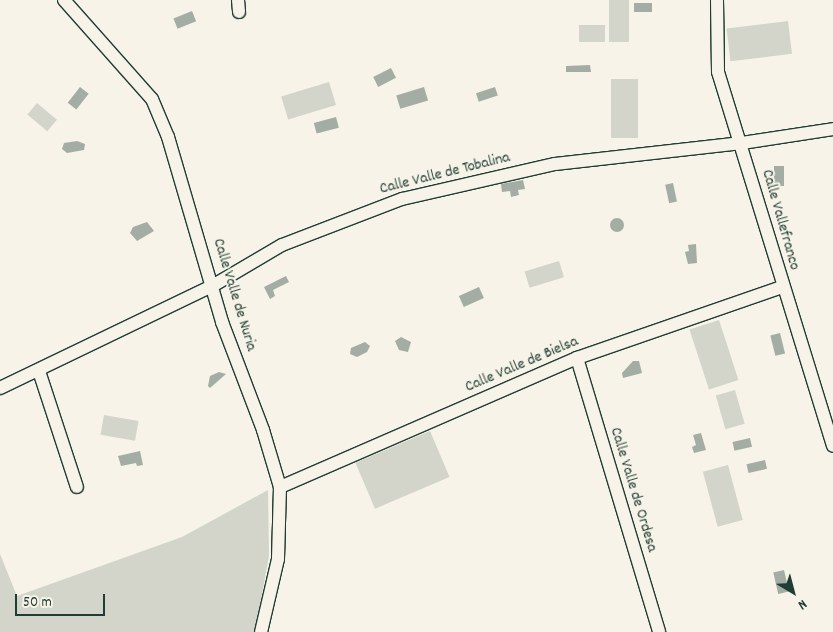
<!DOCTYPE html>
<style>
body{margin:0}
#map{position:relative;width:833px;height:632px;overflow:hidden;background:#f7f3e8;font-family:Dekko,sans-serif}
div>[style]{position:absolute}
.green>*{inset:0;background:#d3d5ca;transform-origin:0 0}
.water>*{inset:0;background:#a4ada3;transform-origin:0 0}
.round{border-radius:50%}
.roads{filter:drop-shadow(1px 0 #1f3d34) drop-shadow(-1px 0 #1f3d34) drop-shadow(0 1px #1f3d34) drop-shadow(0 -1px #1f3d34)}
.minor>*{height:12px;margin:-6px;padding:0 6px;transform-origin:6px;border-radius:6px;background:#f7f3e8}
span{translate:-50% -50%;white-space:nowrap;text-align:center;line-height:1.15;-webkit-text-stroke:4px #f7f3e8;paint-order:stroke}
.street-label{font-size:16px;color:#1f3d34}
.north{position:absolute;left:768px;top:567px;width:50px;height:50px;-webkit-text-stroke:4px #f7f3e8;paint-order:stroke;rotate:143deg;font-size:14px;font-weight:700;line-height:20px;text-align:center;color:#1f3d34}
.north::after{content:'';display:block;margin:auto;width:18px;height:22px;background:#1f3d34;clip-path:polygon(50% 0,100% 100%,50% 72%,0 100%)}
.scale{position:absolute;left:15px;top:594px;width:90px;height:22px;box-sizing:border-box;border:2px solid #1f3d34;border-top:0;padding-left:6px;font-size:15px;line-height:18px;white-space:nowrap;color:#1f3d34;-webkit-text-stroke:4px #f7f3e8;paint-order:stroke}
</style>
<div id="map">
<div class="green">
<i style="left:609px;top:0;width:20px;height:42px"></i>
<i style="left:788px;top:21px;width:33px;height:62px;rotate:83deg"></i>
<i style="left:579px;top:25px;width:26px;height:17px"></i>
<i style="left:611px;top:79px;width:27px;height:59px"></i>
<i style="left:329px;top:82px;width:24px;height:50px;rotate:73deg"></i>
<i style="left:37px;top:103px;width:26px;height:15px;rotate:40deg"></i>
<i style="left:559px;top:261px;width:17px;height:36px;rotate:73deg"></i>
<i style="left:719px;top:320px;width:63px;height:31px;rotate:72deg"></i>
<i style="left:735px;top:390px;width:35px;height:20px;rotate:74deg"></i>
<i style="left:104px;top:415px;width:35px;height:20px;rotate:10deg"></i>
<i style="left:430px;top:431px;width:50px;height:81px;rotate:67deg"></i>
<i style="left:728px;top:465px;width:57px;height:26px;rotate:75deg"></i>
<i style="clip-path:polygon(268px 490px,269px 556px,255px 632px,0 632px,0 554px,17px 596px,182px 537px)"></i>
</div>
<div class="water">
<i style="left:634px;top:3px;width:18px;height:9px"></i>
<i style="left:192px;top:11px;width:11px;height:20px;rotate:68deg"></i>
<i style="clip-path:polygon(590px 65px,591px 72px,566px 72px,566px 66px)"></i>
<i style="left:391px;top:68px;width:11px;height:20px;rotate:63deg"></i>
<i style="left:80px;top:87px;width:11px;height:20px;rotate:38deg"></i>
<i style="left:424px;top:87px;width:14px;height:29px;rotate:73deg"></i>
<i style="left:495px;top:87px;width:9px;height:20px;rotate:72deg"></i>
<i style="left:336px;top:117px;width:11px;height:23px;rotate:75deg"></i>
<i style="clip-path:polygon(77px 141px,85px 144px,84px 150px,67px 153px,62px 149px,64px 143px)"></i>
<i style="left:774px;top:166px;width:10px;height:20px"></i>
<i style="clip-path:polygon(523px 180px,525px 189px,518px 190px,519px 195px,511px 197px,510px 191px,502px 192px,501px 184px)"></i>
<i style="left:673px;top:183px;width:19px;height:8px;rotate:78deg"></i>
<i class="round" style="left:610px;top:218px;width:14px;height:14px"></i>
<i style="clip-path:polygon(147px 222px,154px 231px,137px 241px,130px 233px,133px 227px)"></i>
<i style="clip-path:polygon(696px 244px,697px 263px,688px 264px,685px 252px,689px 251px,688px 245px)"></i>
<i style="clip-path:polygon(286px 276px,289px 282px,273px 290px,275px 296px,270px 299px,264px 287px)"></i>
<i style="left:479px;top:287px;width:12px;height:22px;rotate:66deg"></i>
<i style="left:780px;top:333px;width:21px;height:10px;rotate:76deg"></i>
<i style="clip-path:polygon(401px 337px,411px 342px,408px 352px,399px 350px,395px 341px)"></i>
<i style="clip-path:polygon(365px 342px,370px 346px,367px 352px,357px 357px,350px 354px,351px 348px)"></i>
<i style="clip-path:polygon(633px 361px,639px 361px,642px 373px,623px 378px,622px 373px)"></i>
<i style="clip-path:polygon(219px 372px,226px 374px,210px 388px,208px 386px,210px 376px)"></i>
<i style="clip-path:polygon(701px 433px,706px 450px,694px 453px,692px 447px,696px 445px,693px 435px)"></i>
<i style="left:750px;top:438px;width:9px;height:18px;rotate:77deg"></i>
<i style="clip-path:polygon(140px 451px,143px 465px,137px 466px,136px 463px,121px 466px,118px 456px)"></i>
<i style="left:765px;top:460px;width:9px;height:19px;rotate:77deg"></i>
<i style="left:784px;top:570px;width:22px;height:11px;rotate:77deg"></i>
</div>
<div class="roads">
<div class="minor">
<i style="left:64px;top:0;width:132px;rotate:48.4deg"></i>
<i style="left:152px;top:99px;width:41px;rotate:67.2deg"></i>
<i style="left:168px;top:137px;width:193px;rotate:73.7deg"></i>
<i style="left:222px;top:322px;width:116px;rotate:69.2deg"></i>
<i style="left:263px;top:430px;width:59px;rotate:73.4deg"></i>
<i style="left:280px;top:487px;width:72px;rotate:91.6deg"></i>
<i style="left:278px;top:559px;width:75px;rotate:103.1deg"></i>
<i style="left:238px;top:0;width:12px;rotate:85deg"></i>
<i style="left:717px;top:0;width:72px;rotate:89.2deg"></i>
<i style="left:718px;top:72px;width:391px;rotate:72.9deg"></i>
<i style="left:577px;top:358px;width:286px;rotate:73.3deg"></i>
<i style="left:39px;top:371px;width:122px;rotate:71.9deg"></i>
<i style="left:0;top:388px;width:237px;rotate:-25.7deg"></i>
<i style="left:214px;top:285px;width:79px;rotate:-30.5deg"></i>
<i style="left:282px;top:245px;width:129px;rotate:-21deg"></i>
<i style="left:402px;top:199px;width:157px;rotate:-12.9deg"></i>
<i style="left:555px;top:164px;width:188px;rotate:-6.4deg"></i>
<i style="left:742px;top:143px;width:92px;rotate:-8.7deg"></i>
<i style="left:280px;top:487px;width:324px;rotate:-23.5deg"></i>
<i style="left:577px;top:358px;width:217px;rotate:-19.1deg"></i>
</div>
</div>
<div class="street-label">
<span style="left:445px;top:174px;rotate:-14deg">Calle Valle de Tobalina</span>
<span style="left:780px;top:220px;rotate:74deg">Calle Vallefranco</span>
<span style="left:234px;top:295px;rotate:73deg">Calle Valle de Nuria</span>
<span style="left:522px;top:365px;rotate:-23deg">Calle Valle de Bielsa</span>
<span style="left:633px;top:490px;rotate:73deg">Calle Valle de Ordesa</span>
</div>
<div class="north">N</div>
<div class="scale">50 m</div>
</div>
